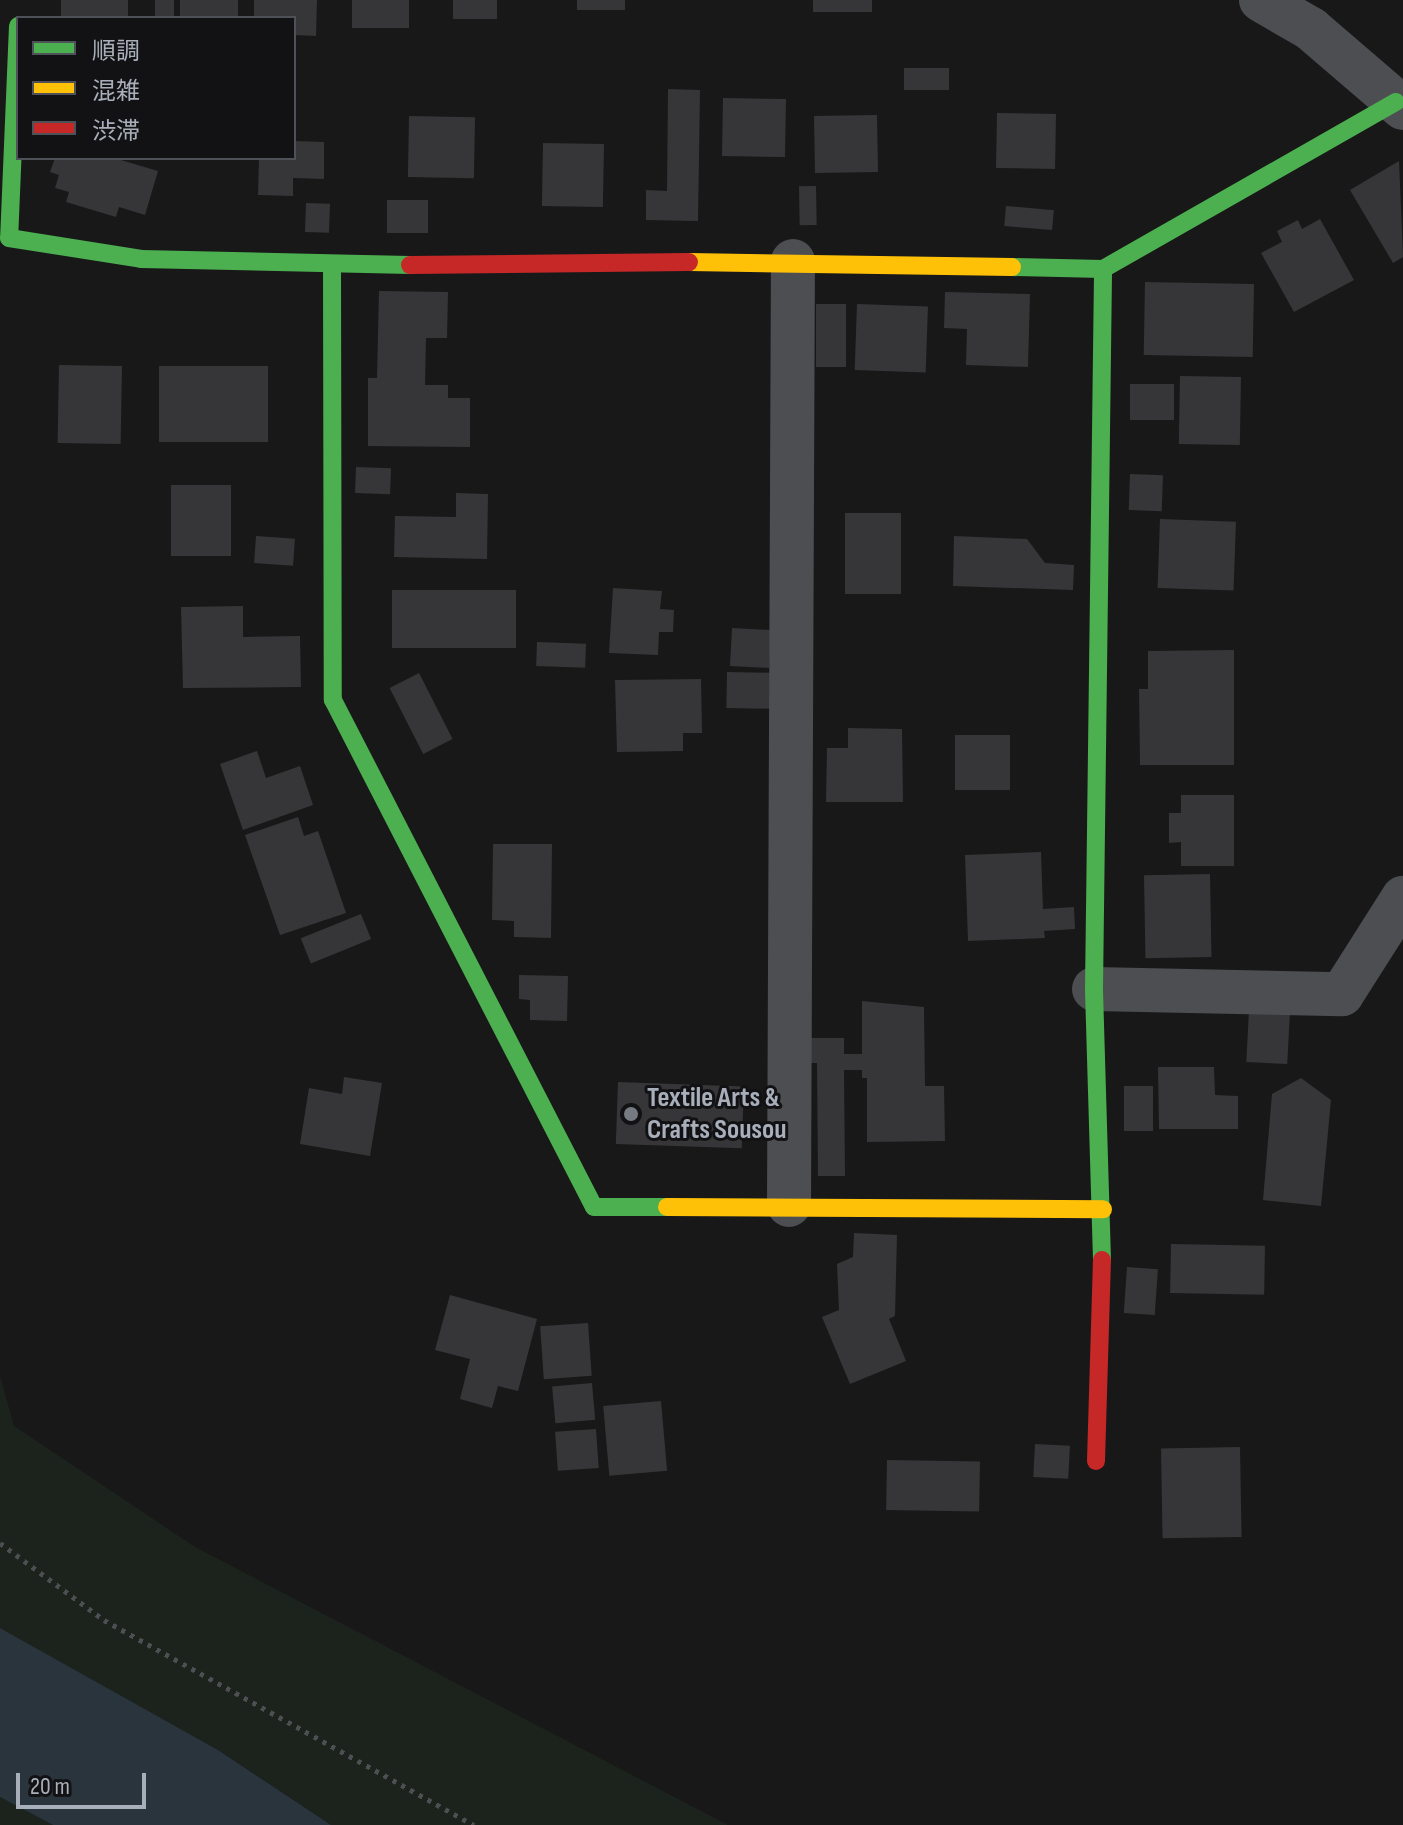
<!DOCTYPE html>
<meta charset="utf-8">
<style>
body{margin:0}
#map{position:relative;width:1403px;height:1825px;overflow:hidden;background:#181819;font-family:"Sofia Sans Condensed","Noto Sans JP",sans-serif}
div>[style]{position:absolute}
.green>*{inset:0;background:#1c231d}
.water>*{inset:0;background:#2a343c}
.building>*{inset:0;background:#363638;transform-origin:0 0}
.path>*{height:5px;margin-top:-2.5px;transform-origin:0;background:repeating-linear-gradient(90deg,#4e4f53 0 4px,transparent 0 10px)}
.street>*{height:44px;margin:-22px;padding:0 22px;transform-origin:22px;border-radius:22px;background:#4c4e52}
.fast>*{height:18px;margin:-9px;padding:0 9px;transform-origin:9px;border-radius:9px;background:#4caf50}
.slow>*{height:18px;margin:-9px;padding:0 9px;transform-origin:9px;border-radius:9px;background:#ffc107}
.jam>*{height:18px;margin:-9px;padding:0 9px;transform-origin:9px;border-radius:9px;background:#c62828}
.dots>*{width:22px;height:22px;translate:-50% -50%;box-sizing:border-box;border:4px solid #121215;border-radius:50%}
span{translate:-50% -50%;white-space:nowrap;text-align:center;line-height:1.15;-webkit-text-stroke:6px #121215;paint-order:stroke}
.poi-label{font-size:28px;color:#a9afba;font-weight:700}
.left{translate:0 -50%;text-align:left}
.legend{position:absolute;left:16px;top:16px;width:280px;height:144px;box-sizing:border-box;background:#121215;border:2px solid #4e5157;margin:0;padding:10px 14px;list-style:none;font-size:24px;color:#a9afba}
.legend li{display:flex;align-items:center;gap:16px;height:40px}
.legend b{width:40px;border:2px solid #4e5157}
.scale{position:absolute;left:16px;top:1773px;width:130px;height:36px;box-sizing:border-box;border:4px solid #a9afba;border-top:0;padding-left:10px;font-size:24px;line-height:28px;white-space:nowrap;color:#a9afba;-webkit-text-stroke:6px #121215;paint-order:stroke}
</style>
<div id="map">
<div class="green">
<i style="clip-path:polygon(0 1376px,14px 1426px,195px 1547px,728px 1825px,331px 1825px,218px 1750px,0 1628px)"></i>
<i style="clip-path:polygon(0 1797px,53px 1825px,0 1825px)"></i>
</div>
<div class="water">
<i style="clip-path:polygon(0 1628px,218px 1750px,331px 1825px,53px 1825px,0 1797px)"></i>
</div>
<div class="building">
<i style="left:61px;top:0;width:67px;height:18px"></i>
<i style="left:155px;top:0;width:19px;height:18px"></i>
<i style="left:180px;top:0;width:58px;height:18px"></i>
<i style="clip-path:polygon(254px 0,317px 0,316px 36px,294px 35px,294px 18px,254px 18px)"></i>
<i style="left:352px;top:0;width:57px;height:28px"></i>
<i style="left:453px;top:0;width:44px;height:19px"></i>
<i style="left:577px;top:0;width:48px;height:10px"></i>
<i style="left:813px;top:0;width:59px;height:12px"></i>
<i style="left:904px;top:68px;width:45px;height:22px"></i>
<i style="clip-path:polygon(668px 89px,700px 90px,698px 221px,646px 220px,646px 190px,667px 191px)"></i>
<i style="left:723px;top:98px;width:63px;height:58px;rotate:1deg"></i>
<i style="left:997px;top:113px;width:59px;height:55px;rotate:1deg"></i>
<i style="left:877px;top:115px;width:57px;height:63px;rotate:89deg"></i>
<i style="left:409px;top:116px;width:66px;height:61px;rotate:1deg"></i>
<i style="clip-path:polygon(294px 141px,324px 142px,324px 179px,293px 178px,293px 196px,258px 195px,259px 158px,294px 158px)"></i>
<i style="left:543px;top:143px;width:61px;height:63px;rotate:1deg"></i>
<i style="clip-path:polygon(55px 158px,114px 158px,158px 171px,145px 215px,119px 207px,116px 217px,66px 202px,69px 192px,55px 188px,59px 175px,50px 172px)"></i>
<i style="clip-path:polygon(1399px 161px,1403px 257px,1393px 263px,1350px 190px)"></i>
<i style="left:816px;top:186px;width:39px;height:17px;rotate:89deg"></i>
<i style="left:387px;top:200px;width:41px;height:33px"></i>
<i style="left:306px;top:203px;width:24px;height:29px;rotate:2deg"></i>
<i style="left:1006px;top:206px;width:48px;height:20px;rotate:5deg"></i>
<i style="clip-path:polygon(1320px 219px,1354px 280px,1294px 312px,1261px 253px,1282px 242px,1277px 231px,1298px 220px,1302px 229px)"></i>
<i style="left:1145px;top:282px;width:109px;height:73px;rotate:1deg"></i>
<i style="clip-path:polygon(379px 291px,448px 292px,447px 338px,426px 338px,425px 385px,448px 385px,448px 398px,470px 398px,470px 447px,368px 446px,368px 378px,377px 378px)"></i>
<i style="clip-path:polygon(945px 292px,1030px 294px,1028px 367px,966px 365px,967px 329px,944px 328px)"></i>
<i style="left:816px;top:304px;width:30px;height:63px"></i>
<i style="left:857px;top:304px;width:71px;height:66px;rotate:2deg"></i>
<i style="left:59px;top:365px;width:63px;height:78px;rotate:1deg"></i>
<i style="left:159px;top:366px;width:109px;height:76px"></i>
<i style="left:1180px;top:376px;width:61px;height:68px;rotate:1deg"></i>
<i style="left:1130px;top:384px;width:44px;height:36px"></i>
<i style="left:356px;top:467px;width:35px;height:26px;rotate:2deg"></i>
<i style="left:1130px;top:474px;width:33px;height:36px;rotate:2deg"></i>
<i style="left:171px;top:485px;width:60px;height:71px"></i>
<i style="clip-path:polygon(456px 493px,488px 494px,487px 559px,394px 557px,395px 516px,456px 517px)"></i>
<i style="left:845px;top:513px;width:56px;height:81px"></i>
<i style="left:1160px;top:519px;width:76px;height:69px;rotate:2deg"></i>
<i style="left:256px;top:536px;width:39px;height:27px;rotate:4deg"></i>
<i style="clip-path:polygon(954px 536px,1027px 539px,1045px 563px,1074px 565px,1073px 590px,953px 586px)"></i>
<i style="clip-path:polygon(613px 588px,662px 591px,660px 609px,674px 610px,673px 632px,659px 632px,658px 655px,609px 653px)"></i>
<i style="left:392px;top:590px;width:124px;height:58px"></i>
<i style="clip-path:polygon(243px 606px,243px 637px,300px 636px,301px 687px,183px 688px,181px 607px)"></i>
<i style="left:732px;top:628px;width:39px;height:38px;rotate:3deg"></i>
<i style="left:537px;top:642px;width:49px;height:24px;rotate:2deg"></i>
<i style="clip-path:polygon(1234px 650px,1234px 765px,1140px 765px,1139px 689px,1148px 689px,1148px 651px)"></i>
<i style="left:727px;top:672px;width:45px;height:36px;rotate:1deg"></i>
<i style="left:419px;top:673px;width:74px;height:33px;rotate:63deg"></i>
<i style="clip-path:polygon(701px 679px,702px 733px,683px 733px,683px 751px,617px 752px,615px 680px)"></i>
<i style="clip-path:polygon(848px 728px,902px 729px,903px 802px,826px 802px,827px 748px,848px 748px)"></i>
<i style="left:955px;top:735px;width:55px;height:55px"></i>
<i style="clip-path:polygon(257px 751px,266px 778px,300px 766px,313px 805px,243px 830px,220px 764px)"></i>
<i style="clip-path:polygon(1181px 795px,1234px 795px,1234px 866px,1181px 866px,1181px 842px,1169px 843px,1169px 813px,1181px 813px)"></i>
<i style="clip-path:polygon(298px 817px,304px 836px,318px 831px,346px 913px,280px 935px,245px 835px)"></i>
<i style="clip-path:polygon(493px 844px,552px 844px,551px 938px,514px 937px,514px 921px,492px 920px)"></i>
<i style="clip-path:polygon(1041px 852px,1043px 909px,1074px 907px,1075px 929px,1044px 931px,1045px 938px,968px 941px,965px 855px)"></i>
<i style="left:1210px;top:874px;width:83px;height:66px;rotate:89deg"></i>
<i style="left:361px;top:914px;width:27px;height:65px;rotate:68deg"></i>
<i style="clip-path:polygon(519px 975px,568px 976px,567px 1021px,530px 1020px,530px 1000px,519px 999px)"></i>
<i style="clip-path:polygon(862px 1001px,924px 1007px,925px 1086px,944px 1086px,945px 1141px,867px 1142px,867px 1078px,862px 1078px,862px 1070px,844px 1070px,845px 1176px,818px 1176px,817px 1063px,807px 1063px,807px 1038px,844px 1038px,844px 1054px,862px 1054px)"></i>
<i style="left:1249px;top:1010px;width:41px;height:52px;rotate:3deg"></i>
<i style="clip-path:polygon(1158px 1067px,1214px 1067px,1215px 1095px,1238px 1096px,1238px 1129px,1159px 1129px)"></i>
<i style="clip-path:polygon(344px 1077px,382px 1083px,370px 1156px,300px 1144px,309px 1088px,342px 1094px)"></i>
<i style="clip-path:polygon(1301px 1078px,1331px 1100px,1321px 1206px,1263px 1200px,1272px 1094px)"></i>
<i style="left:618px;top:1082px;width:126px;height:62px;rotate:2deg"></i>
<i style="left:1124px;top:1086px;width:29px;height:45px"></i>
<i style="clip-path:polygon(854px 1233px,897px 1235px,895px 1316px,889px 1319px,906px 1361px,850px 1384px,822px 1317px,839px 1310px,837px 1264px,853px 1257px)"></i>
<i style="left:1171px;top:1244px;width:94px;height:49px;rotate:1deg"></i>
<i style="left:1127px;top:1267px;width:31px;height:46px;rotate:4deg"></i>
<i style="clip-path:polygon(450px 1295px,537px 1319px,518px 1391px,498px 1386px,492px 1408px,460px 1399px,470px 1359px,435px 1350px)"></i>
<i style="left:588px;top:1323px;width:53px;height:48px;rotate:86deg"></i>
<i style="left:592px;top:1383px;width:37px;height:40px;rotate:85deg"></i>
<i style="left:661px;top:1401px;width:70px;height:58px;rotate:85deg"></i>
<i style="left:596px;top:1429px;width:39px;height:41px;rotate:86deg"></i>
<i style="left:1035px;top:1444px;width:35px;height:33px;rotate:3deg"></i>
<i style="left:1240px;top:1447px;width:90px;height:79px;rotate:89deg"></i>
<i style="left:887px;top:1460px;width:93px;height:50px;rotate:1deg"></i>
</div>
<div class="path">
<i style="left:0;top:1543px;width:129px;rotate:36.5deg"></i>
<i style="left:104px;top:1620px;width:423px;rotate:29deg"></i>
</div>
<div class="street">
<i style="left:1261px;top:0;width:58px;rotate:30.1deg"></i>
<i style="left:1311px;top:29px;width:121px;rotate:40.7deg"></i>
<i style="left:1094px;top:989px;width:248px;rotate:1.2deg"></i>
<i style="left:1342px;top:994px;width:114px;rotate:-57.6deg"></i>
<i style="left:789px;top:1205px;width:944px;rotate:-89.76deg"></i>
</div>
<div class="fast">
<i style="left:18px;top:26px;width:212px;rotate:92.4deg"></i>
<i style="left:9px;top:238px;width:134px;rotate:9deg"></i>
<i style="left:141px;top:259px;width:269px;rotate:1.3deg"></i>
<i style="left:332px;top:266px;width:434px;rotate:89.9deg"></i>
<i style="left:333px;top:700px;width:570px;rotate:62.76deg"></i>
<i style="left:594px;top:1207px;width:73px"></i>
<i style="left:1012px;top:267px;width:91px;rotate:1.3deg"></i>
<i style="left:1103px;top:269px;width:337px;rotate:-29.7deg"></i>
<i style="left:1102px;top:1260px;width:271px;rotate:-91.7deg"></i>
<i style="left:1094px;top:989px;width:720px;rotate:-89.28deg"></i>
</div>
<div class="slow">
<i style="left:689px;top:262px;width:323px;rotate:0.9deg"></i>
<i style="left:667px;top:1207px;width:436px;rotate:0.3deg"></i>
</div>
<div class="jam">
<i style="left:410px;top:265px;width:279px;rotate:-0.6deg"></i>
<i style="left:1096px;top:1461px;width:201px;rotate:-88.3deg"></i>
</div>
<div class="dots">
<i style="left:631px;top:1114px;background:#767a82"></i>
</div>
<div class="poi-label">
<span class="left" style="left:647px;top:1114px">Textile Arts &amp;<br>Crafts Sousou</span>
</div>
<ul class="legend">
<li><b style="height:10px;background:#4caf50"></b>順調</li>
<li><b style="height:10px;background:#ffc107"></b>混雑</li>
<li><b style="height:10px;background:#c62828"></b>渋滞</li>
</ul>
<div class="scale">20 m</div>
</div>
